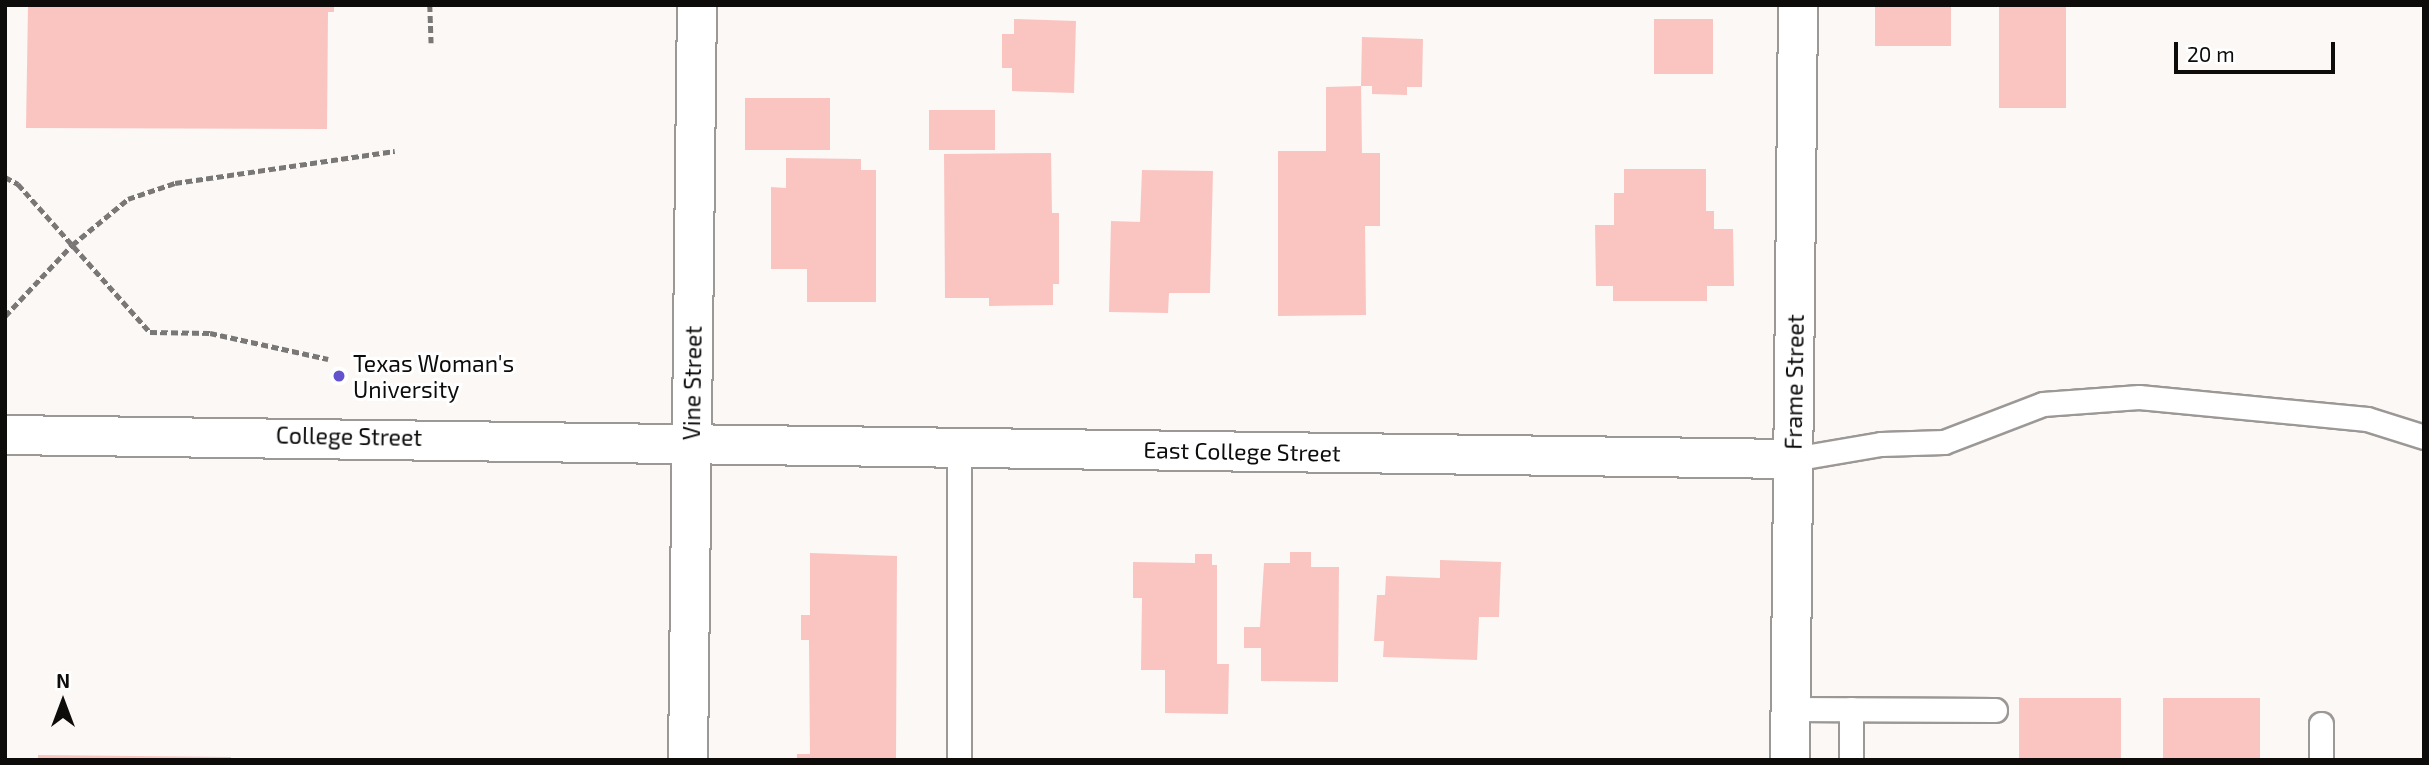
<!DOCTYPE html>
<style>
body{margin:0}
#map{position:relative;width:2429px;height:765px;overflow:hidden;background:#fbf8f6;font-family:"Exo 2",sans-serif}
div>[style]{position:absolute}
.building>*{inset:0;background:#fac5c1;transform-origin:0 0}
.path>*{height:4.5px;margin-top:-2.25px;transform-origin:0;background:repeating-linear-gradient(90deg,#7a7877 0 7px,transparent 0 10.5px)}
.roads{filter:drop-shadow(2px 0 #9b9896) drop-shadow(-2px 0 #9b9896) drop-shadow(0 2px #9b9896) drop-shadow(0 -2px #9b9896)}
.lane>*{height:23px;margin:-11.5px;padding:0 11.5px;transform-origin:11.5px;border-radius:11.5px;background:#fff}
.street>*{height:38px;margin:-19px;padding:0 19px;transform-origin:19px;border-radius:19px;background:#fff}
.dots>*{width:19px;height:19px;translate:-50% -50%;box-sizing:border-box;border:4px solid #fff;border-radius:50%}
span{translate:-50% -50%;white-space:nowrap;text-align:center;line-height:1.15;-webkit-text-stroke:6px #fff;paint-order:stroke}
.poi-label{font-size:23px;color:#0d0c0b}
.left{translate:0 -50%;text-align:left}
.street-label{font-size:23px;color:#0d0c0b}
.frame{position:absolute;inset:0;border:7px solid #0d0c0b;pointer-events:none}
.north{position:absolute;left:28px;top:667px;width:70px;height:70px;-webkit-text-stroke:5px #fff;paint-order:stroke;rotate:0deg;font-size:19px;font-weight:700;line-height:28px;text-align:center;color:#0d0c0b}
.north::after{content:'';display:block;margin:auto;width:24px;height:32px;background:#0d0c0b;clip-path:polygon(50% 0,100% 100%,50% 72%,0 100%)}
.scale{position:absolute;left:2174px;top:42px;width:161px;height:32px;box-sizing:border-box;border:4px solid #0d0c0b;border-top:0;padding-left:9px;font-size:21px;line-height:24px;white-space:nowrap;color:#0d0c0b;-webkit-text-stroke:5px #fff;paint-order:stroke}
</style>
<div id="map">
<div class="building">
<i style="clip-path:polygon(28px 5px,334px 5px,334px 12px,328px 12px,327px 129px,26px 128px)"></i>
<i style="left:1875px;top:5px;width:76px;height:41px"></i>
<i style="left:1999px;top:5px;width:67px;height:103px"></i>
<i style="clip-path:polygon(1014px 19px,1076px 21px,1074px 93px,1012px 91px,1012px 68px,1002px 68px,1002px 34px,1014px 34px)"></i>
<i style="left:1654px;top:19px;width:59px;height:55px"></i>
<i style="clip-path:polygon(1362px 37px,1423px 39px,1422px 87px,1407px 87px,1407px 95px,1372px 94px,1372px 86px,1361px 86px)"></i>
<i style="clip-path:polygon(1361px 86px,1362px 153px,1380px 153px,1380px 226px,1365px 226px,1366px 315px,1278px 316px,1278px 151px,1326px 151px,1326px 87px)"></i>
<i style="left:745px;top:98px;width:85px;height:52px"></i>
<i style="left:929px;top:110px;width:66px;height:40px"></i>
<i style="clip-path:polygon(1051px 153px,1052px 213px,1059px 213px,1059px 284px,1053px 284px,1053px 305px,989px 306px,989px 298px,945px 298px,944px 154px)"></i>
<i style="clip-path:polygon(786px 158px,861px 159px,861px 170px,876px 170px,876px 302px,807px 302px,807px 269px,771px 269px,771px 187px,786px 188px)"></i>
<i style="clip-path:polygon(1624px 169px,1706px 169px,1706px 211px,1714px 211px,1714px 229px,1733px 229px,1734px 286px,1707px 286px,1707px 301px,1613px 301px,1613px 286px,1596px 286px,1595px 225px,1614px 225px,1614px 193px,1624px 193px)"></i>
<i style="clip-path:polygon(1142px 170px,1213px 171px,1210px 293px,1169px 293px,1168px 313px,1109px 312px,1111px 221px,1140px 222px)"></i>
<i style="clip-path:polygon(1290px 552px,1311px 552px,1311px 567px,1339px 567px,1338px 682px,1261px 681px,1261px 648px,1244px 648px,1244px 627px,1260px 627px,1264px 563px,1290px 563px)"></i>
<i style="clip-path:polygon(810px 553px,897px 556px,896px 760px,797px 760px,797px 754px,810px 754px,809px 640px,801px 640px,801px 615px,810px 615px)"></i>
<i style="clip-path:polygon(1195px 554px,1212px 554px,1212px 565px,1217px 565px,1217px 664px,1229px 664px,1228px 714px,1165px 713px,1165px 670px,1141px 670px,1142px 598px,1133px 598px,1133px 562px,1195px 563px)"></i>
<i style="clip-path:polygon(1440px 560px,1501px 562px,1499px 617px,1479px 617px,1477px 660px,1383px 657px,1384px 641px,1374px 641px,1377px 595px,1385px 595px,1386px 576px,1440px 578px)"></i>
<i style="left:2019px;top:698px;width:102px;height:62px"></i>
<i style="left:2163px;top:698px;width:97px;height:62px"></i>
<i style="clip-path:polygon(38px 755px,231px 757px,231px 760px,38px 760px)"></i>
</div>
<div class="path">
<i style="left:430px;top:5px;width:38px;rotate:88deg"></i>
<i style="left:5px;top:177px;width:15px;rotate:28deg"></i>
<i style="left:18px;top:184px;width:198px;rotate:48.3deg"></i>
<i style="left:150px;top:332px;width:60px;rotate:1deg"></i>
<i style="left:210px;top:333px;width:121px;rotate:12.4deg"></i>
<i style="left:5px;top:316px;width:98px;rotate:-46.7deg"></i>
<i style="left:72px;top:245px;width:72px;rotate:-39.4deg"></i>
<i style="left:128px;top:199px;width:50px;rotate:-18.8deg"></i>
<i style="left:175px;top:183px;width:222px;rotate:-8.3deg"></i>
</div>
<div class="roads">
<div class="lane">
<i style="left:959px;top:446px;width:314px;rotate:90deg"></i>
<i style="left:1793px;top:459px;width:89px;rotate:-9.7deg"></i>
<i style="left:1881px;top:444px;width:63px;rotate:-1.8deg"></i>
<i style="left:1944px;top:442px;width:106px;rotate:-21deg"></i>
<i style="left:2043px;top:404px;width:96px;rotate:-4.2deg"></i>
<i style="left:2139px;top:397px;width:229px;rotate:5.5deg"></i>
<i style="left:2367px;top:419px;width:60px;rotate:17.5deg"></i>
<i style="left:1791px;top:709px;width:204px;rotate:0.3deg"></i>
<i style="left:1851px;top:709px;width:51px;rotate:90deg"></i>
<i style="left:2321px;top:724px;width:36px;rotate:90deg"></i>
</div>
<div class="street">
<i style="left:5px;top:435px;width:1788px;rotate:0.77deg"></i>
<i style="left:688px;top:760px;width:755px;rotate:-89.32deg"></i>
<i style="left:1790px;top:760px;width:755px;rotate:-89.39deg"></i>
</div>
</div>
<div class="dots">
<i style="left:339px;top:376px;background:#6353cc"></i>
</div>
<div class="poi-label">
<span class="left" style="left:353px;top:376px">Texas Woman's<br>University</span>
</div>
<div class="street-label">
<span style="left:1794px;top:382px;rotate:-89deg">Frame Street</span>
<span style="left:692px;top:383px;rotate:-89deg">Vine Street</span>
<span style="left:349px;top:436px;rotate:1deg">College Street</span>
<span style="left:1242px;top:451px;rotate:1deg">East College Street</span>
</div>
<div class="frame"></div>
<div class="north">N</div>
<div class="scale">20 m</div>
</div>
